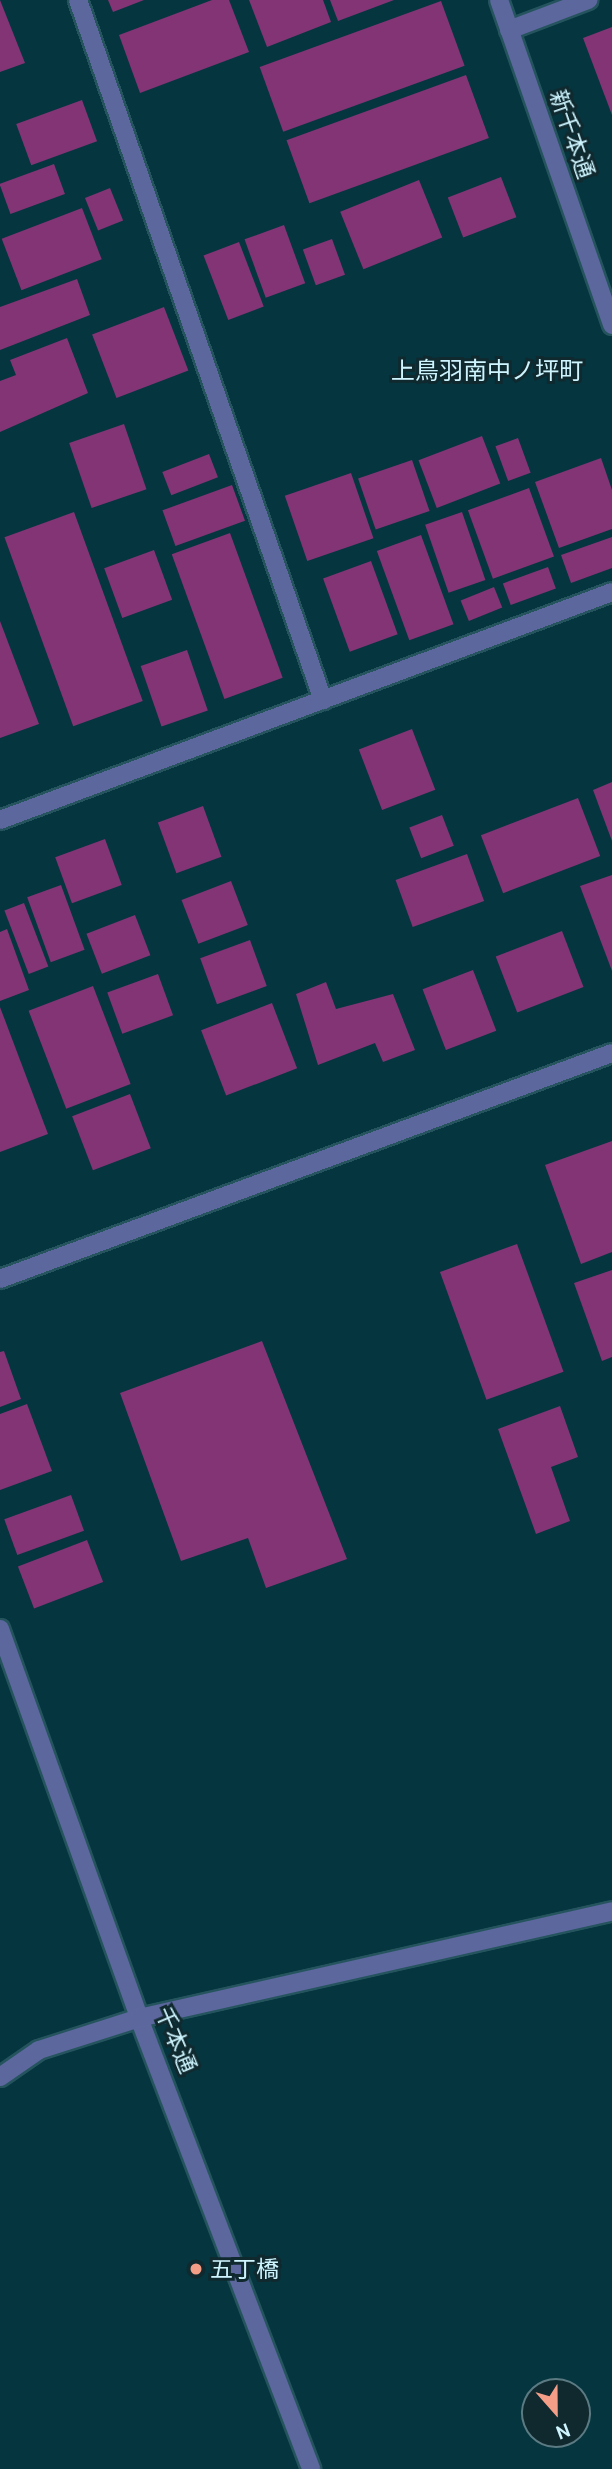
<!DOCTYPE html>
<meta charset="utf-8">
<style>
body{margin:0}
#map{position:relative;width:612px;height:2469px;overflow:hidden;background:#05353f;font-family:Cabin,"Noto Sans JP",sans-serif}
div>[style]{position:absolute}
.building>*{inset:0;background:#823474;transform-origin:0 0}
.roads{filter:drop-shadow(2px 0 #25545e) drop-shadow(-2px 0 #25545e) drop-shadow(0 2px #25545e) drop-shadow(0 -2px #25545e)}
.minor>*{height:18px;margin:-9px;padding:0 9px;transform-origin:9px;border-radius:9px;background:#5c679e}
.tertiary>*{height:18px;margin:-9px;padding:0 9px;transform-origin:9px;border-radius:9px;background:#5c679e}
.dots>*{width:19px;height:19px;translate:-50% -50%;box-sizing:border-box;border:4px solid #0f292f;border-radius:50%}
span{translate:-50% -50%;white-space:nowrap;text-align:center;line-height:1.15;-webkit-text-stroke:6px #0f292f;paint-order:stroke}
.street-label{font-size:23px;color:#cef4fe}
.poi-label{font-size:23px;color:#cef4fe}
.left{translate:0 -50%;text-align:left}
.neighbourhood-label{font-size:24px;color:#cef4fe}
.north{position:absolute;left:521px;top:2378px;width:70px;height:70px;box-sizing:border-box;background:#0f292f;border:2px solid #5b7a82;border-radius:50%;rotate:159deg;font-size:19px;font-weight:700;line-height:28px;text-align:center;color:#cef4fe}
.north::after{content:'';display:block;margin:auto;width:24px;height:32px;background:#f49e88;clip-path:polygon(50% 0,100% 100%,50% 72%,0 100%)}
</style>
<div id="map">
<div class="building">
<i style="clip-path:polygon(0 0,25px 63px,0 72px)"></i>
<i style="clip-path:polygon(108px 0,144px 0,113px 12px)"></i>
<i style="clip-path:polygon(212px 0,229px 0,249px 52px,140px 93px,119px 35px)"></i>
<i style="clip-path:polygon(249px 0,323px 0,331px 22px,267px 47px)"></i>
<i style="clip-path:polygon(330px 0,394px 0,338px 21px)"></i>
<i style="left:441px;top:1px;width:69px;height:193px;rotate:70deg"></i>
<i style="clip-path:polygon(612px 27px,612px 115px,583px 38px)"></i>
<i style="left:466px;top:75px;width:67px;height:191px;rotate:70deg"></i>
<i style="left:82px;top:100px;width:44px;height:70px;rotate:70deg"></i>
<i style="left:54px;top:164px;width:32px;height:58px;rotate:70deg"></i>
<i style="left:501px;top:177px;width:43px;height:57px;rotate:69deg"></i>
<i style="left:419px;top:180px;width:62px;height:85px;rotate:68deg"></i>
<i style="left:110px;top:188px;width:35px;height:27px;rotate:68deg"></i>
<i style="left:82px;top:208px;width:55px;height:86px;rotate:69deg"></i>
<i style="left:284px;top:225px;width:62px;height:42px;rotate:70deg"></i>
<i style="left:332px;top:239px;width:38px;height:31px;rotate:70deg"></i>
<i style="left:239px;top:242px;width:69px;height:38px;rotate:69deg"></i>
<i style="clip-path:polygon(77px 279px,90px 315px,0 350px,0 307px)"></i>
<i style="left:164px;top:307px;width:68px;height:77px;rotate:69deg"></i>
<i style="clip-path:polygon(67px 338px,88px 393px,0 432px,0 381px,16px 375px,10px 360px)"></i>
<i style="left:124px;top:424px;width:69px;height:58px;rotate:71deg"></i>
<i style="left:482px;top:436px;width:51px;height:68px;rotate:69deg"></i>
<i style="left:518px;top:438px;width:37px;height:24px;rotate:70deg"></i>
<i style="left:209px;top:454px;width:25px;height:50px;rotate:69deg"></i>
<i style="clip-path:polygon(601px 458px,612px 490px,612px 529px,559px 548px,535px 482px)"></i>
<i style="left:412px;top:460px;width:54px;height:57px;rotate:71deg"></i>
<i style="left:351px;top:473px;width:69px;height:70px;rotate:71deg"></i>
<i style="left:232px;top:485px;width:38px;height:74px;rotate:70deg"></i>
<i style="left:529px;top:488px;width:73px;height:65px;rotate:70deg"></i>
<i style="left:74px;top:512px;width:201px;height:74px;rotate:70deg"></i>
<i style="left:462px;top:512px;width:72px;height:39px;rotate:71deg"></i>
<i style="left:230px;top:533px;width:154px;height:62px;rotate:70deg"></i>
<i style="left:421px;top:535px;width:95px;height:47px;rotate:70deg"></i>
<i style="clip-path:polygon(612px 537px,612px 568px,571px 583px,561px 555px)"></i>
<i style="left:154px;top:550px;width:53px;height:53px;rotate:70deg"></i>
<i style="left:371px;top:561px;width:78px;height:51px;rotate:70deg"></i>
<i style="left:548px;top:567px;width:23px;height:48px;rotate:70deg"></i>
<i style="left:494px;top:587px;width:22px;height:36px;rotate:68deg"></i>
<i style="clip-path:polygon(0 621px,39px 724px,0 738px)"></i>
<i style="left:187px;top:650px;width:64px;height:49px;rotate:71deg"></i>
<i style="left:412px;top:729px;width:65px;height:57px;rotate:69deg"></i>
<i style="clip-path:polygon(612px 782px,612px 841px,593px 790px)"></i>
<i style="left:578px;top:798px;width:62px;height:104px;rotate:69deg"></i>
<i style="left:203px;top:806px;width:54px;height:48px;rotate:70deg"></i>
<i style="left:442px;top:815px;width:33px;height:35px;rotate:69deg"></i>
<i style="left:105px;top:839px;width:49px;height:53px;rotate:70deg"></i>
<i style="left:467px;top:854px;width:50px;height:76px;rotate:70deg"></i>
<i style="clip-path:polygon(612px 875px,612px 971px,580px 886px)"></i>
<i style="left:231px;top:881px;width:47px;height:53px;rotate:69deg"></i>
<i style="left:61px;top:885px;width:69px;height:36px;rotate:70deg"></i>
<i style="left:24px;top:903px;width:68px;height:21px;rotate:69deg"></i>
<i style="left:135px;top:915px;width:43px;height:52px;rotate:69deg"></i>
<i style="clip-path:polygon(7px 929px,29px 990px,0 1001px,0 932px)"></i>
<i style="left:562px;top:931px;width:60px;height:71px;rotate:69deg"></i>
<i style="left:250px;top:940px;width:49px;height:53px;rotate:70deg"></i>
<i style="left:473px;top:970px;width:65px;height:54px;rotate:69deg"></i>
<i style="left:158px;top:974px;width:44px;height:54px;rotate:70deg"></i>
<i style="clip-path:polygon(326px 982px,336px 1009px,393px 994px,415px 1050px,383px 1062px,375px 1043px,318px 1065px,296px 994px)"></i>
<i style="left:93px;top:986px;width:105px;height:69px;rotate:69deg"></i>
<i style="left:272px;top:1003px;width:70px;height:76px;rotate:69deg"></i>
<i style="clip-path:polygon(0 1007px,48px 1134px,0 1152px)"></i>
<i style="left:130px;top:1094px;width:58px;height:62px;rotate:69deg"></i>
<i style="clip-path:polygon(612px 1141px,612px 1252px,581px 1264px,545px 1165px)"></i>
<i style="left:517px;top:1244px;width:136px;height:82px;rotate:70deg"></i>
<i style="clip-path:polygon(612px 1270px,612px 1357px,602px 1361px,574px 1283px)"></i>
<i style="clip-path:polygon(262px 1341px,347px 1559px,266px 1588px,248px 1538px,181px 1561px,120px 1393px)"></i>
<i style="clip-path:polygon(4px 1351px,21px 1399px,0 1407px,0 1352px)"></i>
<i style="clip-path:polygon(27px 1404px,52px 1471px,0 1490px,0 1414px)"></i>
<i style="clip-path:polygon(560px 1406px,578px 1457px,551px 1467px,570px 1521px,536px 1534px,498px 1429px)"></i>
<i style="left:71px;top:1495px;width:38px;height:71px;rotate:70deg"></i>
<i style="left:87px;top:1540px;width:45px;height:74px;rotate:69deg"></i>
</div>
<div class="roads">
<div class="minor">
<i style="left:78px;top:0;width:742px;rotate:70.71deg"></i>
<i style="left:509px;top:30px;width:85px;rotate:-20.8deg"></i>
<i style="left:0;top:820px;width:653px;rotate:-20.43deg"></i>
<i style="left:0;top:1629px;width:413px;rotate:70.3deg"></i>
<i style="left:139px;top:2018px;width:483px;rotate:69.1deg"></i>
<i style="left:0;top:2077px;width:47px;rotate:-34.7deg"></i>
<i style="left:39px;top:2050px;width:105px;rotate:-17.7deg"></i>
</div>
<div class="tertiary">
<i style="left:499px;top:0;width:344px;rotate:70.8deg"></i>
<i style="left:0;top:1279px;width:652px;rotate:-20.27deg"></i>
<i style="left:139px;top:2018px;width:485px;rotate:-12.7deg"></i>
</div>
</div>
<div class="dots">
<i style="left:196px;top:2269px;background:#f49e88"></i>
</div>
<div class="street-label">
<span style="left:572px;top:134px;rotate:71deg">新千本通</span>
<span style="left:176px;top:2040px;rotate:67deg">千本通</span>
</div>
<div class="poi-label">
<span class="left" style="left:210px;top:2269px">五丁橋</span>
</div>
<div class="neighbourhood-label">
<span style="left:487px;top:371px">上鳥羽南中ノ坪町</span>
</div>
<div class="north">N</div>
</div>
